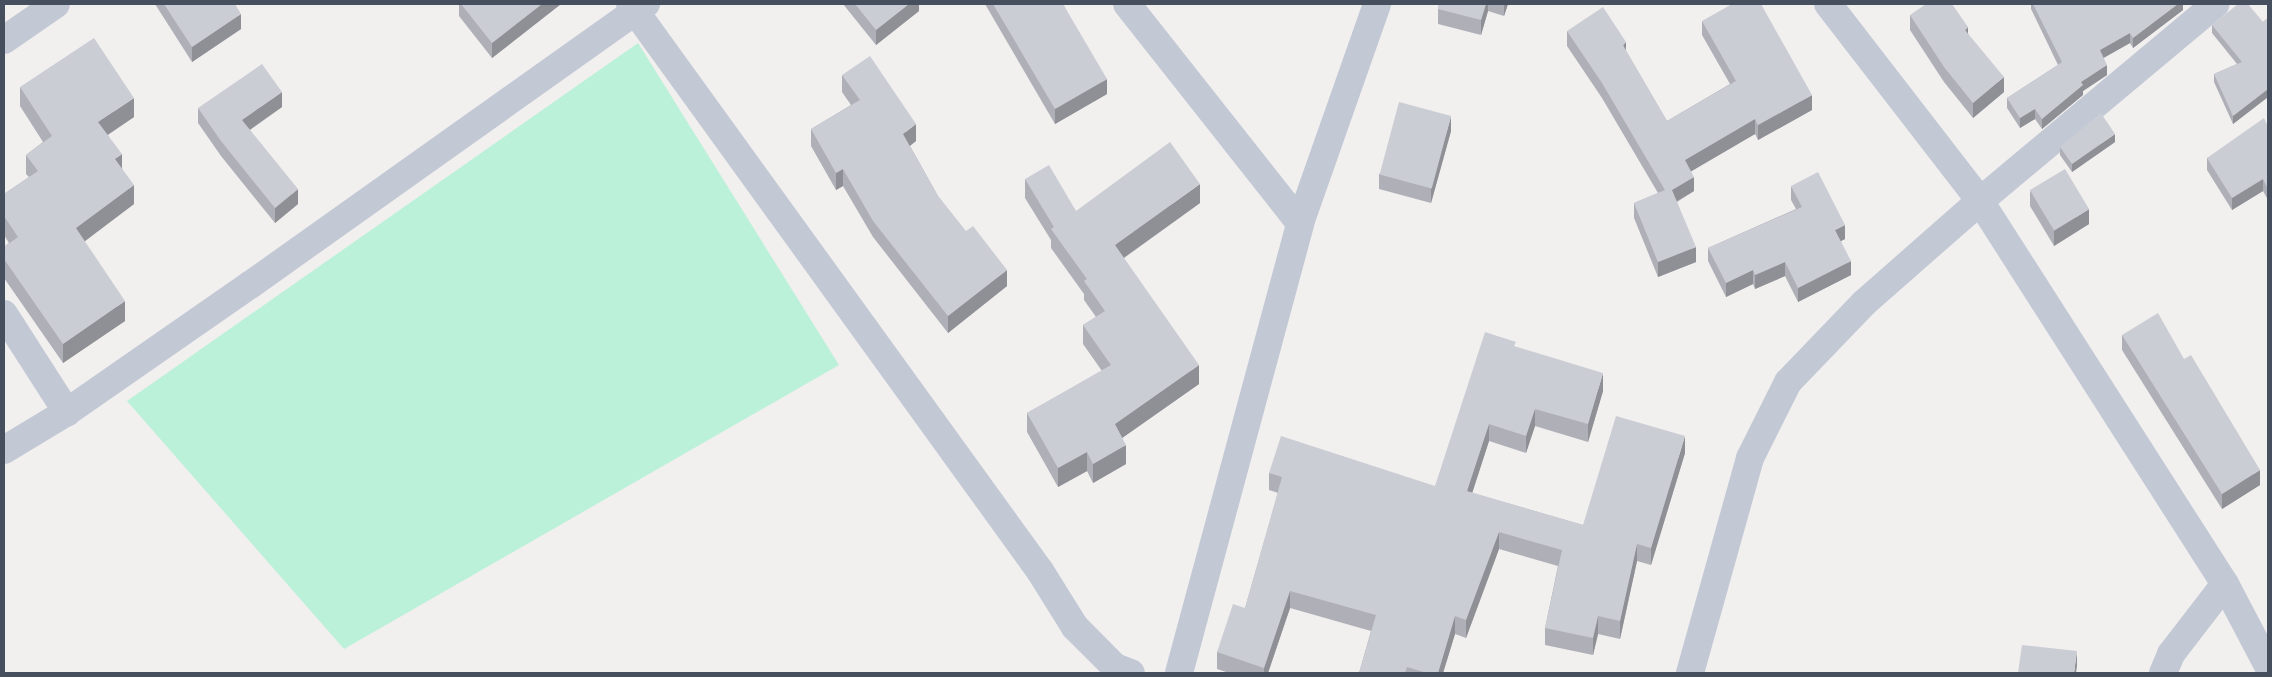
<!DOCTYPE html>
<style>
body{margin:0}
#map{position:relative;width:2272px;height:677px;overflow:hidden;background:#f2efef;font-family:"Space Grotesk",sans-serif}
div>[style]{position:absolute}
.green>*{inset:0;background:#bbf1d9}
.minor>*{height:28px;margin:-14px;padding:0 14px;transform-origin:14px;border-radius:14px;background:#c2c9d5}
.wall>*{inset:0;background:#afb0b7}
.shaded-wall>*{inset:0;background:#8e9095}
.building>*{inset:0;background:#cbcdd5;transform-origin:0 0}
span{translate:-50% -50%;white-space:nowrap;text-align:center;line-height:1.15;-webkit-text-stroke:4px #fff;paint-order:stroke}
.frame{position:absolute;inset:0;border:5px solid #464f5e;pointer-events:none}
</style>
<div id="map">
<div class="green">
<i style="clip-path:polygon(638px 43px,839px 365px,344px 649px,127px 401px)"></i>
</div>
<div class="minor">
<i style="left:630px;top:4px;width:700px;rotate:54.13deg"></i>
<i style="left:1040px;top:571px;width:66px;rotate:58deg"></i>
<i style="left:1075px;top:627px;width:57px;rotate:45deg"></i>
<i style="left:1115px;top:667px;width:17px;rotate:21deg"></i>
<i style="left:1127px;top:4px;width:279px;rotate:51.7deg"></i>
<i style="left:1828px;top:4px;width:249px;rotate:52.3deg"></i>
<i style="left:1980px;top:201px;width:455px;rotate:57.4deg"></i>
<i style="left:2225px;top:584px;width:93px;rotate:62.3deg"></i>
<i style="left:4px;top:40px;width:63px;rotate:-34.7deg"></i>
<i style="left:4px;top:314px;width:117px;rotate:57.3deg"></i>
<i style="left:4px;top:450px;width:74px;rotate:-31.1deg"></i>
<i style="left:67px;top:412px;width:223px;rotate:-34.8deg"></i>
<i style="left:250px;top:285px;width:486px;rotate:-35.4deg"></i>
<i style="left:1179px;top:673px;width:466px;rotate:-74.9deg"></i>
<i style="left:1300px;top:223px;width:232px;rotate:-70.6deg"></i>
<i style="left:1690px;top:673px;width:223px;rotate:-74.4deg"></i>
<i style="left:1750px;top:458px;width:85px;rotate:-63.4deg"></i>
<i style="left:1788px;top:382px;width:110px;rotate:-46.1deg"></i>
<i style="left:1864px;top:303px;width:154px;rotate:-41.3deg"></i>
<i style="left:1980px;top:201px;width:307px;rotate:-39.9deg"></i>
<i style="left:2163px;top:673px;width:21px;rotate:-67deg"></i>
<i style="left:2171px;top:654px;width:88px;rotate:-52.4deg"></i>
</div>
<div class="wall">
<i style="clip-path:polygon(155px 4px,235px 4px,241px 29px,192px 62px)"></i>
<i style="clip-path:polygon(459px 4px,561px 4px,492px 58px,459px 16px)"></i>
<i style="clip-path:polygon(843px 4px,919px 4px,919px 11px,876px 45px)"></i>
<i style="clip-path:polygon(985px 4px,1063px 4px,1107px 94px,1055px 124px)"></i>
<i style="clip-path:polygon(1439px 4px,1508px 4px,1504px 16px,1488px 11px,1481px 35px,1438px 24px,1438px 9px)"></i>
<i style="clip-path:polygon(2031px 4px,2183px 4px,2183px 10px,2133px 48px,2130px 43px,2103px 58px,2107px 75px,2083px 91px,2083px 95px,2042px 129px,2035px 119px,2020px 128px,2007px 108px,2007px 98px,2058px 65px,2031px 9px)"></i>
<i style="clip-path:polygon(1910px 15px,1968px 34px,2004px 92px,1973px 118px,1944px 82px,1910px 30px)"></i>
<i style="clip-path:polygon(2268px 18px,2268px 97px,2233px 124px,2214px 82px,2214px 74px,2237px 64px,2212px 33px,2212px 25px,2263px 22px)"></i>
<i style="clip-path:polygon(1702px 21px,1812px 110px,1758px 140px,1755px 134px,1691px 171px,1694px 191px,1677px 202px,1696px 262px,1658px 277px,1634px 218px,1634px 203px,1658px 193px,1602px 98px,1567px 46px,1567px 31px,1626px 51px,1667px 121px,1730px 84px,1702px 35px)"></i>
<i style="clip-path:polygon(842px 75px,916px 141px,910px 146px,938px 196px,1007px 286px,948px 333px,873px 237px,843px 186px,836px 190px,811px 146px,811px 129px,851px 105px,842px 92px)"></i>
<i style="clip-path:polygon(20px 87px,134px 117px,108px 135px,122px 168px,134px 204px,84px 241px,125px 321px,63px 363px,4px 278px,4px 247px,9px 243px,4px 235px,4px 194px,29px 177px,26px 174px,26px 155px,43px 142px,20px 106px)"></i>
<i style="clip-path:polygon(282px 107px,250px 130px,298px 204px,275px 223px,221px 156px,198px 123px,198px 108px)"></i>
<i style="clip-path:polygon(2268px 127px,2268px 200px,2263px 191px,2232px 210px,2207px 170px,2207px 158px)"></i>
<i style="clip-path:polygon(1451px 131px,1431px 203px,1379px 189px,1379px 174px)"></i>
<i style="clip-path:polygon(2115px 142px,2072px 172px,2060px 155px,2060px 147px)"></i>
<i style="clip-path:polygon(1025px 179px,1076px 211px,1200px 203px,1124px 258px,1199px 384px,1122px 438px,1126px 464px,1093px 483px,1087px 471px,1058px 487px,1027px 432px,1027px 413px,1102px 371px,1083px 344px,1083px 325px,1096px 317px,1084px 300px,1084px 294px,1051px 248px,1051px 240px,1025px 198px)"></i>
<i style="clip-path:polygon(1791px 186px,1845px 239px,1841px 241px,1851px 275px,1798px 302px,1785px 276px,1755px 289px,1753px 284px,1726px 297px,1708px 261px,1708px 248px,1796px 209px,1791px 200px)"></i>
<i style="clip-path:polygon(2030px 191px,2089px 224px,2054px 246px,2030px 206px)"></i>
<i style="clip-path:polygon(2122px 335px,2184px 359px,2260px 485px,2222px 509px,2122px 350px)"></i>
<i style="clip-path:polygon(1516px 347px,1603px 391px,1588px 442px,1535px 426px,1526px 453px,1489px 441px,1472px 493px,1583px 525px,1685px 453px,1651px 565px,1637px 561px,1620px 639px,1598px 634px,1593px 655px,1545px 645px,1545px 628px,1558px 566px,1499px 549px,1466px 638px,1455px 634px,1443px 673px,1359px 673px,1371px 631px,1290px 608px,1268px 673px,1229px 673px,1217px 669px,1217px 652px,1245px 608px,1278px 493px,1269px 490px,1269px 473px,1435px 486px)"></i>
</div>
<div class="shaded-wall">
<i style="clip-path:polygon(542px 4px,561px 4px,492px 58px,492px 43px)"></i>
<i style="clip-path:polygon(909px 4px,919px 4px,919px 11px,876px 45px,876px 30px)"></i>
<i style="clip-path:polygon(1486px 4px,1488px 4px,1488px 11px,1481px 35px,1481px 20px)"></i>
<i style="clip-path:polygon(1504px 4px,1508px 4px,1504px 16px)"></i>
<i style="clip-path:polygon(2178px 4px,2183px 4px,2183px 10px,2133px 48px,2133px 38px)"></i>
<i style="clip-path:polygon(241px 14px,241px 29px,192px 62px,192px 47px)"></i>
<i style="clip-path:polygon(1968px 27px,1968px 42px,1965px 30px)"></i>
<i style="clip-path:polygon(2130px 33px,2130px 43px,2100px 60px,2100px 50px)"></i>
<i style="clip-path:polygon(1626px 42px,1626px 57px,1623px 45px)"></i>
<i style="clip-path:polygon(2107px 65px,2107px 75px,2083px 91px,2083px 95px,2042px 129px,2042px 119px,2081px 82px)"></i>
<i style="clip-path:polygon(2004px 77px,2004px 92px,1973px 118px,1973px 103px)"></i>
<i style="clip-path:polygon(1107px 79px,1107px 94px,1055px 124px,1055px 109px)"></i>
<i style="clip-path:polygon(2268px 89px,2268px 97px,2233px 124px,2233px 116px)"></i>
<i style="clip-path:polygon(282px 92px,282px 107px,242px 135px,242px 120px)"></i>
<i style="clip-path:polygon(1812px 95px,1812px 110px,1758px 140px,1758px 125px)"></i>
<i style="clip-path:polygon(134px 98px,134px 117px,98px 141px,98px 122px)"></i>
<i style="clip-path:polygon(2035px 109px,2035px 119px,2020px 128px,2020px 118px)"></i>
<i style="clip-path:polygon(1451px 116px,1451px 131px,1431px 203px,1431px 188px)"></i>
<i style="clip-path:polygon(1755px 119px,1755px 134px,1685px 175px,1685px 160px)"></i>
<i style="clip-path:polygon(916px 124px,916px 141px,903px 151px,903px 134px)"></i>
<i style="clip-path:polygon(2115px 134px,2115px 142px,2072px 172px,2072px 164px)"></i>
<i style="clip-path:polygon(122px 154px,122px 173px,115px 159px)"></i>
<i style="clip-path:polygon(843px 169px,843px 186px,836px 190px,836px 173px)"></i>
<i style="clip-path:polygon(1694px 177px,1694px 191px,1672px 204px,1672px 190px)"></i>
<i style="clip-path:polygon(2263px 179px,2263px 191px,2232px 210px,2232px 198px)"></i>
<i style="clip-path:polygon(1200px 184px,1200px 203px,1115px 264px,1115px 245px)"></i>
<i style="clip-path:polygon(134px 185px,134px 204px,76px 248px,76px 228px)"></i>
<i style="clip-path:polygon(298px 189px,298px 204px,275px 223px,275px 208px)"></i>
<i style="clip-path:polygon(2089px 209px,2089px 224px,2054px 246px,2054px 231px)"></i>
<i style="clip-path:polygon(1845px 225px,1845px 239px,1835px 244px,1835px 230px)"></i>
<i style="clip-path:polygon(1696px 247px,1696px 262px,1658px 277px,1658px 262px)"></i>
<i style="clip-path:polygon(1851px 261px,1851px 275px,1798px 302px,1798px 288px)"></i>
<i style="clip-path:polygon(1785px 262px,1785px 276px,1755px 289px,1755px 275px)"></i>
<i style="clip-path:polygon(1007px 270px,1007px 286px,948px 333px,948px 316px)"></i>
<i style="clip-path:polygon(1753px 270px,1753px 284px,1726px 297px,1726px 283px)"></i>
<i style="clip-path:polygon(125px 301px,125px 321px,63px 363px,63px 344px)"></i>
<i style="clip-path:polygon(1199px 365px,1199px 384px,1115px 443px,1115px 424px)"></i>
<i style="clip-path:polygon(1603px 373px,1603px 391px,1588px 442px,1588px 424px)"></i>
<i style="clip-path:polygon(1535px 409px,1535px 426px,1526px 453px,1526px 436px)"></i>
<i style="clip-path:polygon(1489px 424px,1489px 441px,1467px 509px,1467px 491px)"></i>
<i style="clip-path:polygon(1685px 436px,1685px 453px,1651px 565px,1651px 548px)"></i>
<i style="clip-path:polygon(1126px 445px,1126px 464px,1093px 483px,1093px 464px)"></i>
<i style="clip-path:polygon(1087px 452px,1087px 471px,1058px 487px,1058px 468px)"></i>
<i style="clip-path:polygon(2260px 470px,2260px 485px,2222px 509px,2222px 494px)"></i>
<i style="clip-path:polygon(1499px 532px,1499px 549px,1466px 638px,1466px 620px)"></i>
<i style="clip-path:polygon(1637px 544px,1637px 561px,1620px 639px,1620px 621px)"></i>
<i style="clip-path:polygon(1290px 591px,1290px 608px,1268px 673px,1264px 673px,1264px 668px)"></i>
<i style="clip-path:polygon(1455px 616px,1455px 634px,1443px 673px,1438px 673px)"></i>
<i style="clip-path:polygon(1598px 616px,1598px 634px,1593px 655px,1593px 638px)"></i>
<i style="clip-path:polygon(2077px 651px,2077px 666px,2076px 673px,2074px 673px)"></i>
</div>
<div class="building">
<i style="clip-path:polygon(164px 4px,235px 4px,241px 14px,192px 47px)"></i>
<i style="clip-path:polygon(461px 4px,542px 4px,492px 43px)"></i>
<i style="clip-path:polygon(855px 4px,909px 4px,876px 30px)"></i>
<i style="clip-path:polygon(993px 4px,1063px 4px,1107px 79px,1055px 109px)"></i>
<i style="clip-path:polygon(1440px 4px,1486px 4px,1481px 20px,1438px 9px)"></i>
<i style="clip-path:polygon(1732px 4px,1761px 4px,1812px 95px,1758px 125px,1755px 119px,1685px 160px,1694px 177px,1672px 190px,1696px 247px,1658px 262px,1634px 203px,1665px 190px,1602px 83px,1567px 31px,1603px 7px,1626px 42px,1623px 45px,1667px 121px,1736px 81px,1702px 21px)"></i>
<i style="clip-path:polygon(1926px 4px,1952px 4px,1968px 27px,1965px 30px,2004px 77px,1973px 103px,1944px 67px,1910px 15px)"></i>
<i style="clip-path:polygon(2033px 4px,2178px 4px,2133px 38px,2130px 33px,2100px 50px,2107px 65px,2081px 82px,2083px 85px,2042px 119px,2035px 109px,2020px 118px,2007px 98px,2062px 62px)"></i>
<i style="clip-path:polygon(2238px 4px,2248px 4px,2263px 22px,2268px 18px,2268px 89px,2233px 116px,2214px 74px,2242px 62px,2212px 25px)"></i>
<i style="clip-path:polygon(94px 38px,134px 98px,98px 122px,122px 154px,115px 159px,134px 185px,76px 228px,125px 301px,63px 344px,4px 259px,4px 247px,18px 237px,4px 216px,4px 194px,38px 171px,26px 155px,52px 136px,20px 87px)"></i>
<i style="clip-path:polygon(870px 56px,916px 124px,903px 134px,938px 196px,966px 231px,973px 226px,1007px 270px,948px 316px,873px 221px,843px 169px,836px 173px,811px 129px,860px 100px,842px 75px)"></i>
<i style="clip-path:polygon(262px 64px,282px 92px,242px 120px,298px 189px,275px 208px,221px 141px,198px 108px)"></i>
<i style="left:1399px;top:102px;width:54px;height:75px;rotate:15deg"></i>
<i style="clip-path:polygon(2101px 113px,2115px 134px,2072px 164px,2060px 147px)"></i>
<i style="clip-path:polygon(2264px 118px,2268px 127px,2268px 189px,2263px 179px,2232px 198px,2207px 158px)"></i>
<i style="clip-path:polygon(1170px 142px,1200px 184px,1115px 245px,1199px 365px,1115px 424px,1126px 445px,1093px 464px,1087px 452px,1058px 468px,1027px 413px,1111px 365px,1083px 325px,1105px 311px,1084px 281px,1087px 279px,1051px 229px,1054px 227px,1025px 179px,1049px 165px,1076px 211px)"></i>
<i style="left:2065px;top:169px;width:47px;height:41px;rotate:59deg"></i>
<i style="clip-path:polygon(1818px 172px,1845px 225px,1835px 230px,1851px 261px,1798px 288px,1785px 262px,1755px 275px,1753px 270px,1726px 283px,1708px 248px,1802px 207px,1791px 186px)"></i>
<i style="clip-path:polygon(2158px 313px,2184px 359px,2191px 355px,2260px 470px,2222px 494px,2122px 335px)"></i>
<i style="clip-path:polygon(1485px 332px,1516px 342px,1514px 346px,1603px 373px,1588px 424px,1535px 409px,1526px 436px,1489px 424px,1467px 491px,1583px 525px,1616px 416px,1685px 436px,1651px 548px,1637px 544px,1620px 621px,1598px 616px,1593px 638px,1545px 628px,1562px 550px,1499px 532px,1466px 620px,1455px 616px,1438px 673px,1427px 673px,1407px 667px,1405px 673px,1359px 673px,1376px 615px,1290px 591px,1264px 668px,1217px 652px,1233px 604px,1245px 608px,1282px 477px,1269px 473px,1281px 436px,1435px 486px)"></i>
<i style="clip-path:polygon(2022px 645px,2077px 651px,2074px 673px,2018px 673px)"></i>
</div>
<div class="frame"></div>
</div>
